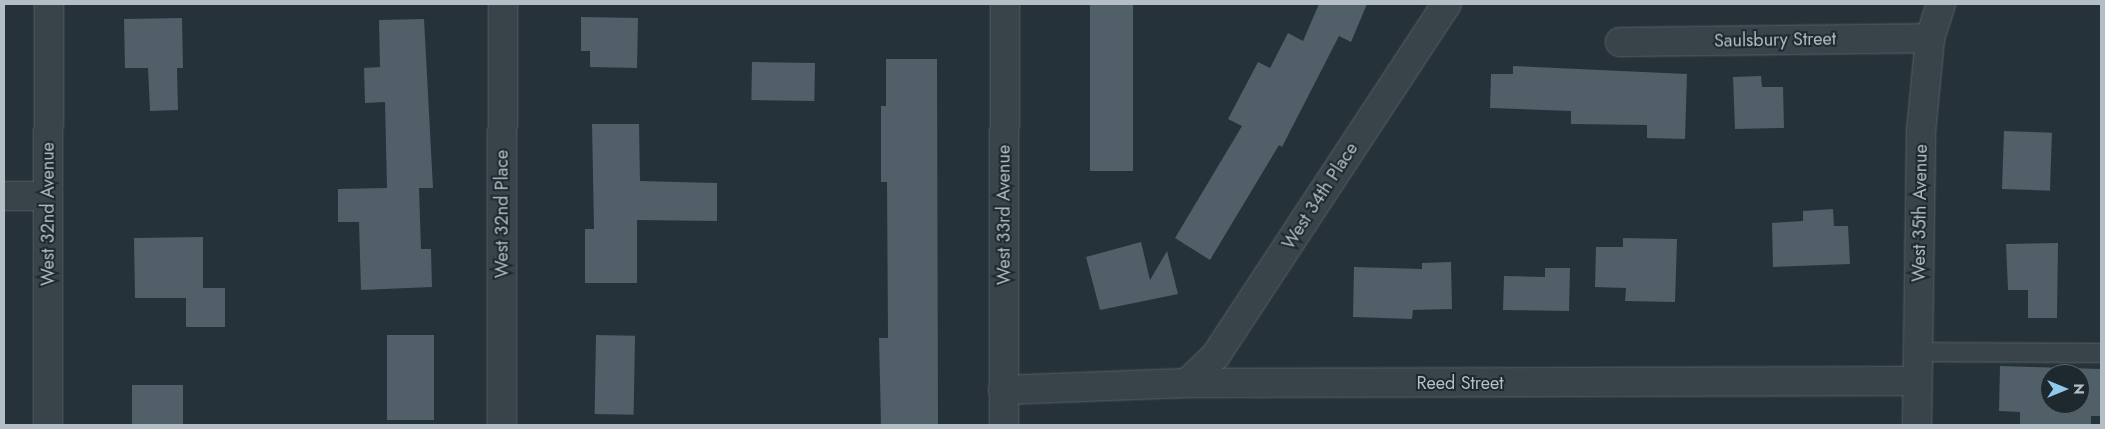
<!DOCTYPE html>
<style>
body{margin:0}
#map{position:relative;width:2105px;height:429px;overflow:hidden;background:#253239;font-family:Jost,sans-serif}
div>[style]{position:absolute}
.building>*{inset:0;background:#505f68;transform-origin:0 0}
.roads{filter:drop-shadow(0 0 1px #566168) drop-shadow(0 0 1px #566168)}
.service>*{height:18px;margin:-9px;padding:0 9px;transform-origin:9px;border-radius:9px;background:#38434a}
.minor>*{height:28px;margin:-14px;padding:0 14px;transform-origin:14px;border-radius:14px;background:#38434a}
.tertiary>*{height:28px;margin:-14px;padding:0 14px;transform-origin:14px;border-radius:14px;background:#38434a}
span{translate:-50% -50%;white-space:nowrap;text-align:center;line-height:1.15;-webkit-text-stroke:4px #1d282f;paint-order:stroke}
.street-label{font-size:18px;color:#b4bec6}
.frame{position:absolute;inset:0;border:5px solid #b4bec6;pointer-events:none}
.north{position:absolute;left:2040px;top:364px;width:50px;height:50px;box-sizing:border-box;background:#1d282f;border:1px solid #59646b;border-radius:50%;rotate:90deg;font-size:14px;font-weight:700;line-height:20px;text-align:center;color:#b4bec6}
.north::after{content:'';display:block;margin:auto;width:18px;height:22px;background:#90c8ee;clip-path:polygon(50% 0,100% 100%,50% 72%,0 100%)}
</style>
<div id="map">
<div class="building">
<i style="left:1090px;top:4px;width:43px;height:167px"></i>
<i style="clip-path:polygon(1319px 4px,1367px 4px,1351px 42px,1339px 36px,1282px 147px,1279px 145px,1210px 260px,1175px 238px,1242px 126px,1228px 119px,1258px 62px,1270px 68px,1288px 33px,1303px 41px)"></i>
<i style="clip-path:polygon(581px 17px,638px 18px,637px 68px,590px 67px,590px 51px,581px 51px)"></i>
<i style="clip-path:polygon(182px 18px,183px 68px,177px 68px,178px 110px,150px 111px,148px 68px,125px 68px,124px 19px)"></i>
<i style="clip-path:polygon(424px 19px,433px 188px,419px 188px,421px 249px,431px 249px,432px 287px,361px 290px,359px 222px,338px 222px,338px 189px,387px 188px,385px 102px,365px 103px,364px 68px,380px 67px,379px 20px)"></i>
<i style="clip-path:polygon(886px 59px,937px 59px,938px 425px,881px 425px,879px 338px,888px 338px,887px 182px,881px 182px,881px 106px,886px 106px)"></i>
<i style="left:752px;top:62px;width:63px;height:38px;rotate:1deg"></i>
<i style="clip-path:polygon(1513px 66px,1687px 74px,1685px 139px,1647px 138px,1647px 125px,1571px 124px,1571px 111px,1490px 108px,1491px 74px,1513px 74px)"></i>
<i style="clip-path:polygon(1761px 76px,1762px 87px,1783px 87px,1784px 128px,1735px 129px,1733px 77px)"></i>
<i style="clip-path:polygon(592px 124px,639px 124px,640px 181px,717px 183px,717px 221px,637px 220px,637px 283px,585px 283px,585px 229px,594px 229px)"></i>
<i style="left:2004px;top:131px;width:48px;height:58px;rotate:2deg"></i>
<i style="clip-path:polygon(1833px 209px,1834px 226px,1848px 226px,1850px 264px,1773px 267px,1772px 223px,1803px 221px,1803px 211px)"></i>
<i style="clip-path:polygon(203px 237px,203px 288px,225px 288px,225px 327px,186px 327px,186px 298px,135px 298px,134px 238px)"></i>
<i style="clip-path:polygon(1623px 238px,1677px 239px,1675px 302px,1625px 301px,1626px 288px,1595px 287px,1596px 247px,1623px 247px)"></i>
<i style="clip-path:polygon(1141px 242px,1150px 280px,1167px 251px,1178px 294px,1100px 310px,1086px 257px)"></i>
<i style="clip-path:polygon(2058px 243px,2057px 318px,2028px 318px,2028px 290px,2008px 290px,2006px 244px)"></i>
<i style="clip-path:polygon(1451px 262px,1452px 309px,1413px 310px,1412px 319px,1353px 317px,1354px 267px,1422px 269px,1422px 263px)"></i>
<i style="clip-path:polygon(1545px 268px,1570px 268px,1569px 311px,1503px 310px,1504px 276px,1545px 277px)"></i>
<i style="left:387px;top:335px;width:47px;height:85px"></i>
<i style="left:596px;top:335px;width:39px;height:79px;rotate:1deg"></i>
<i style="clip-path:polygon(evenodd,2000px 366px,2101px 369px,2101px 416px,2091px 416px,2091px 425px,2020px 425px,2020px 412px,1999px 411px,2000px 366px,2050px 374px,2080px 374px,2080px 404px,2050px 404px,2050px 374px)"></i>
<i style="left:132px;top:385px;width:51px;height:39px"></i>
</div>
<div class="roads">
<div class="service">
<i style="left:1917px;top:352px;width:184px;rotate:0.3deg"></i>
</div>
<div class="minor">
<i style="left:1620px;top:42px;width:310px;rotate:-0.7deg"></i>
<i style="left:4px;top:196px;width:44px"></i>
<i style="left:1187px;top:383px;width:40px;rotate:-44deg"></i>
<i style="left:1216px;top:355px;width:420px;rotate:-56.7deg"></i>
<i style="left:1003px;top:390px;width:184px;rotate:-2.2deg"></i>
<i style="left:1187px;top:383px;width:730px;rotate:-0.16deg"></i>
<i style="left:502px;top:425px;width:421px;rotate:-89.9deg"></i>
<i style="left:1004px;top:425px;width:421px;rotate:-89.9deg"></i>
</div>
<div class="tertiary">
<i style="left:48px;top:425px;width:421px;rotate:-89.9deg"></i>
<i style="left:1917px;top:425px;width:293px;rotate:-89.2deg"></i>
<i style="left:1921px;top:132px;width:94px;rotate:-84.5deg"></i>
<i style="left:1930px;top:38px;width:36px;rotate:-72deg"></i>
</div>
</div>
<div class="street-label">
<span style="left:1775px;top:40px;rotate:-1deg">Saulsbury Street</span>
<span style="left:1320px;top:196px;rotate:-57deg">West 34th Place</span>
<span style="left:1920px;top:213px;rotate:-89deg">West 35th Avenue</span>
<span style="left:48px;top:214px;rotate:-90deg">West 32nd Avenue</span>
<span style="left:502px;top:214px;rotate:-90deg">West 32nd Place</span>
<span style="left:1004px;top:215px;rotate:-90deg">West 33rd Avenue</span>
<span style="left:1460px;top:383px">Reed Street</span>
</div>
<div class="frame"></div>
<div class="north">N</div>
</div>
